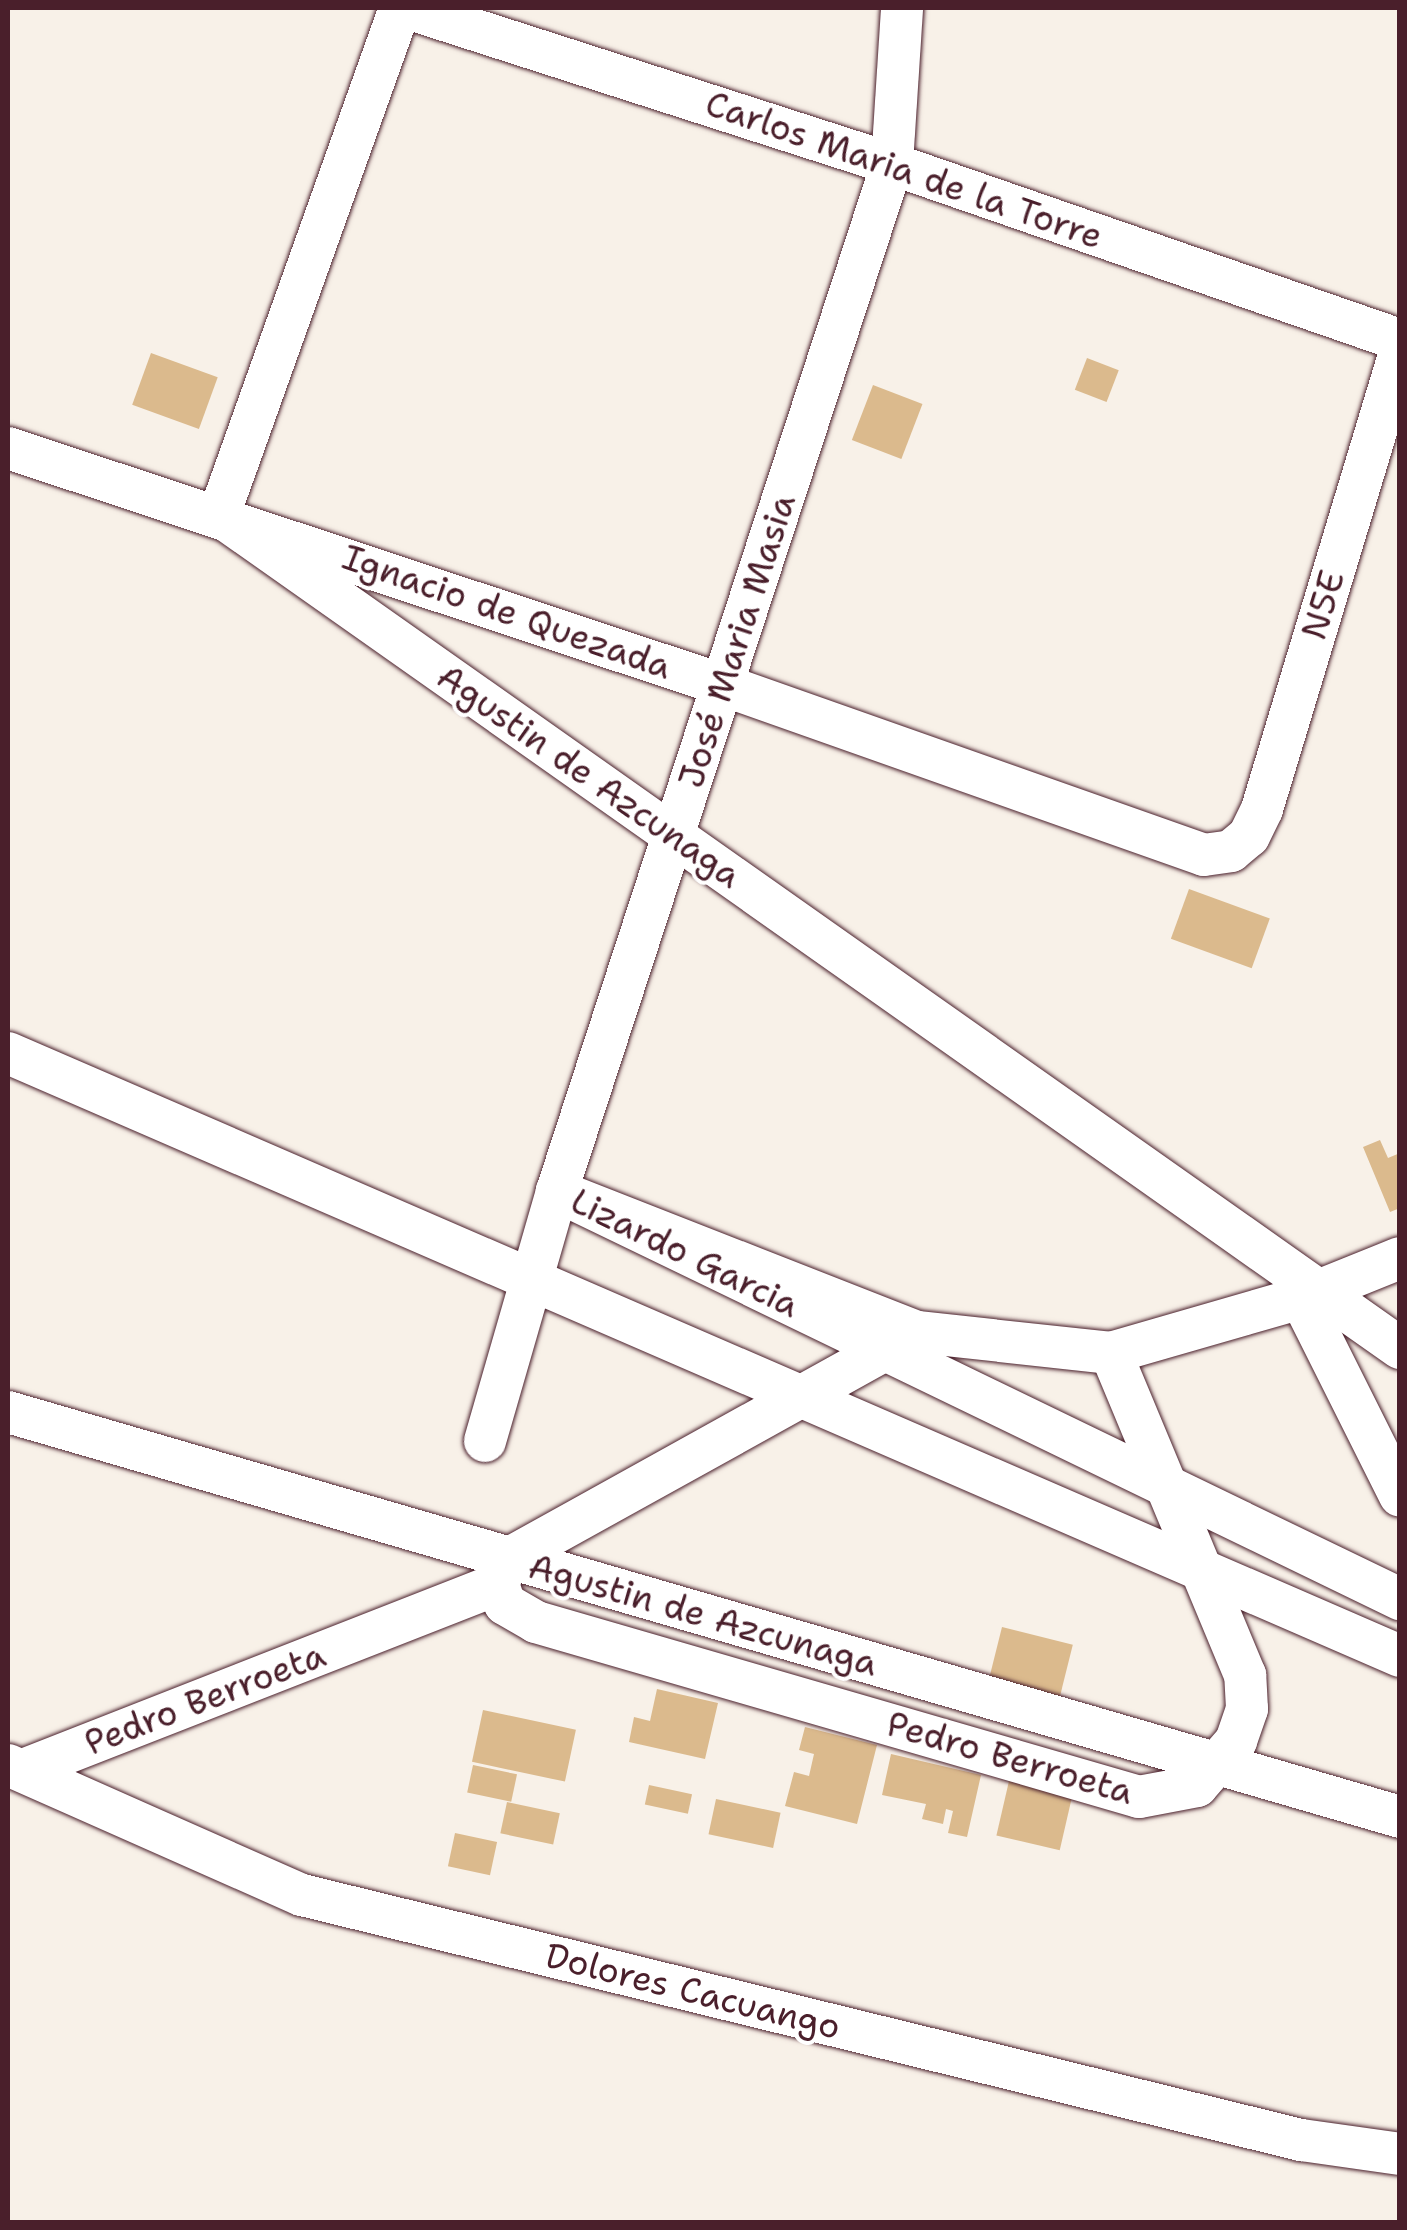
<!DOCTYPE html>
<meta charset="utf-8">
<style>
body{margin:0}
#map{position:relative;width:1407px;height:2230px;overflow:hidden;background:#f8f1e8;font-family:"Shantell Sans",sans-serif}
div>[style]{position:absolute}
.building>*{inset:0;background:#dbba8d;transform-origin:0 0}
.roads{filter:drop-shadow(0 0 2px #4a1f2b) drop-shadow(0 0 2px #4a1f2b)}
.minor>*{height:42px;margin:-21px;padding:0 21px;transform-origin:21px;border-radius:21px;background:#fff}
span{translate:-50% -50%;white-space:nowrap;text-align:center;line-height:1.15;-webkit-text-stroke:8px #fff;paint-order:stroke}
.street-label{font-size:35px;color:#4a1f2b}
.frame{position:absolute;inset:0;border:10px solid #4a1f2b;pointer-events:none}
</style>
<div id="map">
<div class="building">
<i style="left:151px;top:353px;width:71px;height:55px;rotate:20deg"></i>
<i style="left:1087px;top:358px;width:34px;height:34px;rotate:21deg"></i>
<i style="left:873px;top:385px;width:53px;height:59px;rotate:21deg"></i>
<i style="left:1189px;top:889px;width:86px;height:53px;rotate:20deg"></i>
<i style="clip-path:polygon(1380px 1140px,1388px 1158px,1400px 1153px,1400px 1208px,1390px 1212px,1363px 1147px)"></i>
<i style="left:1002px;top:1627px;width:73px;height:89px;rotate:14deg"></i>
<i style="clip-path:polygon(657px 1689px,718px 1703px,705px 1759px,629px 1742px,634px 1717px,650px 1721px)"></i>
<i style="left:483px;top:1710px;width:95px;height:53px;rotate:12deg"></i>
<i style="clip-path:polygon(805px 1727px,877px 1745px,857px 1824px,785px 1806px,794px 1772px,809px 1776px,814px 1754px,799px 1750px)"></i>
<i style="clip-path:polygon(891px 1754px,981px 1775px,967px 1837px,948px 1833px,953px 1811px,946px 1809px,943px 1824px,922px 1819px,926px 1804px,882px 1795px)"></i>
<i style="left:473px;top:1765px;width:45px;height:28px;rotate:12deg"></i>
<i style="left:1009px;top:1781px;width:65px;height:56px;rotate:13deg"></i>
<i style="left:649px;top:1785px;width:44px;height:20px;rotate:12deg"></i>
<i style="left:716px;top:1799px;width:66px;height:36px;rotate:12deg"></i>
<i style="left:507px;top:1802px;width:54px;height:32px;rotate:12deg"></i>
<i style="left:455px;top:1833px;width:43px;height:34px;rotate:12deg"></i>
</div>
<div class="roads">
<div class="minor">
<i style="left:400px;top:8px;width:538px;rotate:109.65deg"></i>
<i style="left:219px;top:515px;width:1445px;rotate:35.2deg"></i>
<i style="left:407px;top:8px;width:509px;rotate:17.83deg"></i>
<i style="left:892px;top:164px;width:538px;rotate:19.11deg"></i>
<i style="left:8px;top:448px;width:753px;rotate:18.34deg"></i>
<i style="left:723px;top:685px;width:510px;rotate:19.46deg"></i>
<i style="left:1204px;top:855px;width:27px;rotate:-8deg"></i>
<i style="left:1231px;top:851px;width:23px;rotate:-40deg"></i>
<i style="left:1249px;top:836px;width:30px;rotate:-64deg"></i>
<i style="left:1262px;top:809px;width:478px;rotate:-73.2deg"></i>
<i style="left:8px;top:1053px;width:1517px;rotate:23.42deg"></i>
<i style="left:1400px;top:1258px;width:107px;rotate:158deg"></i>
<i style="left:1301px;top:1298px;width:198px;rotate:163.9deg"></i>
<i style="left:1111px;top:1353px;width:195px;rotate:-173.8deg"></i>
<i style="left:917px;top:1332px;width:387px;rotate:-158.6deg"></i>
<i style="left:557px;top:1191px;width:937px;rotate:25.83deg"></i>
<i style="left:1301px;top:1298px;width:221px;rotate:63.4deg"></i>
<i style="left:903px;top:1340px;width:450px;rotate:151deg"></i>
<i style="left:509px;top:1558px;width:28px;rotate:113deg"></i>
<i style="left:498px;top:1584px;width:21px;rotate:71deg"></i>
<i style="left:505px;top:1604px;width:36px;rotate:30deg"></i>
<i style="left:536px;top:1622px;width:628px;rotate:16.18deg"></i>
<i style="left:1139px;top:1797px;width:59px;rotate:-10.7deg"></i>
<i style="left:1197px;top:1786px;width:60px;rotate:-49.1deg"></i>
<i style="left:1236px;top:1741px;width:34px;rotate:-71deg"></i>
<i style="left:1247px;top:1709px;width:34px;rotate:-93deg"></i>
<i style="left:1245px;top:1675px;width:349px;rotate:-112.6deg"></i>
<i style="left:8px;top:1412px;width:1450px;rotate:16.22deg"></i>
<i style="left:485px;top:1441px;width:260px;rotate:-73.9deg"></i>
<i style="left:557px;top:1191px;width:1080px;rotate:-71.93deg"></i>
<i style="left:892px;top:164px;width:156px;rotate:-86.3deg"></i>
<i style="left:8px;top:1765px;width:321px;rotate:23.9deg"></i>
<i style="left:302px;top:1895px;width:1029px;rotate:13.78deg"></i>
<i style="left:1301px;top:2140px;width:100px;rotate:8deg"></i>
<i style="left:23px;top:1770px;width:510px;rotate:-21.38deg"></i>
</div>
</div>
<div class="street-label">
<span style="left:904px;top:170px;rotate:19deg">Carlos Maria de la Torre</span>
<span style="left:1323px;top:605px;rotate:-73deg">N5E</span>
<span style="left:507px;top:612px;rotate:19deg">Ignacio de Quezada</span>
<span style="left:737px;top:641px;rotate:-72deg">José Maria Masia</span>
<span style="left:589px;top:776px;rotate:35deg">Agustin de Azcunaga</span>
<span style="left:685px;top:1253px;rotate:26deg">Lizardo Garcia</span>
<span style="left:703px;top:1615px;rotate:16deg">Agustin de Azcunaga</span>
<span style="left:205px;top:1699px;rotate:-21deg">Pedro Berroeta</span>
<span style="left:1010px;top:1758px;rotate:16deg">Pedro Berroeta</span>
<span style="left:693px;top:1991px;rotate:14deg">Dolores Cacuango</span>
</div>
<div class="frame"></div>
</div>
